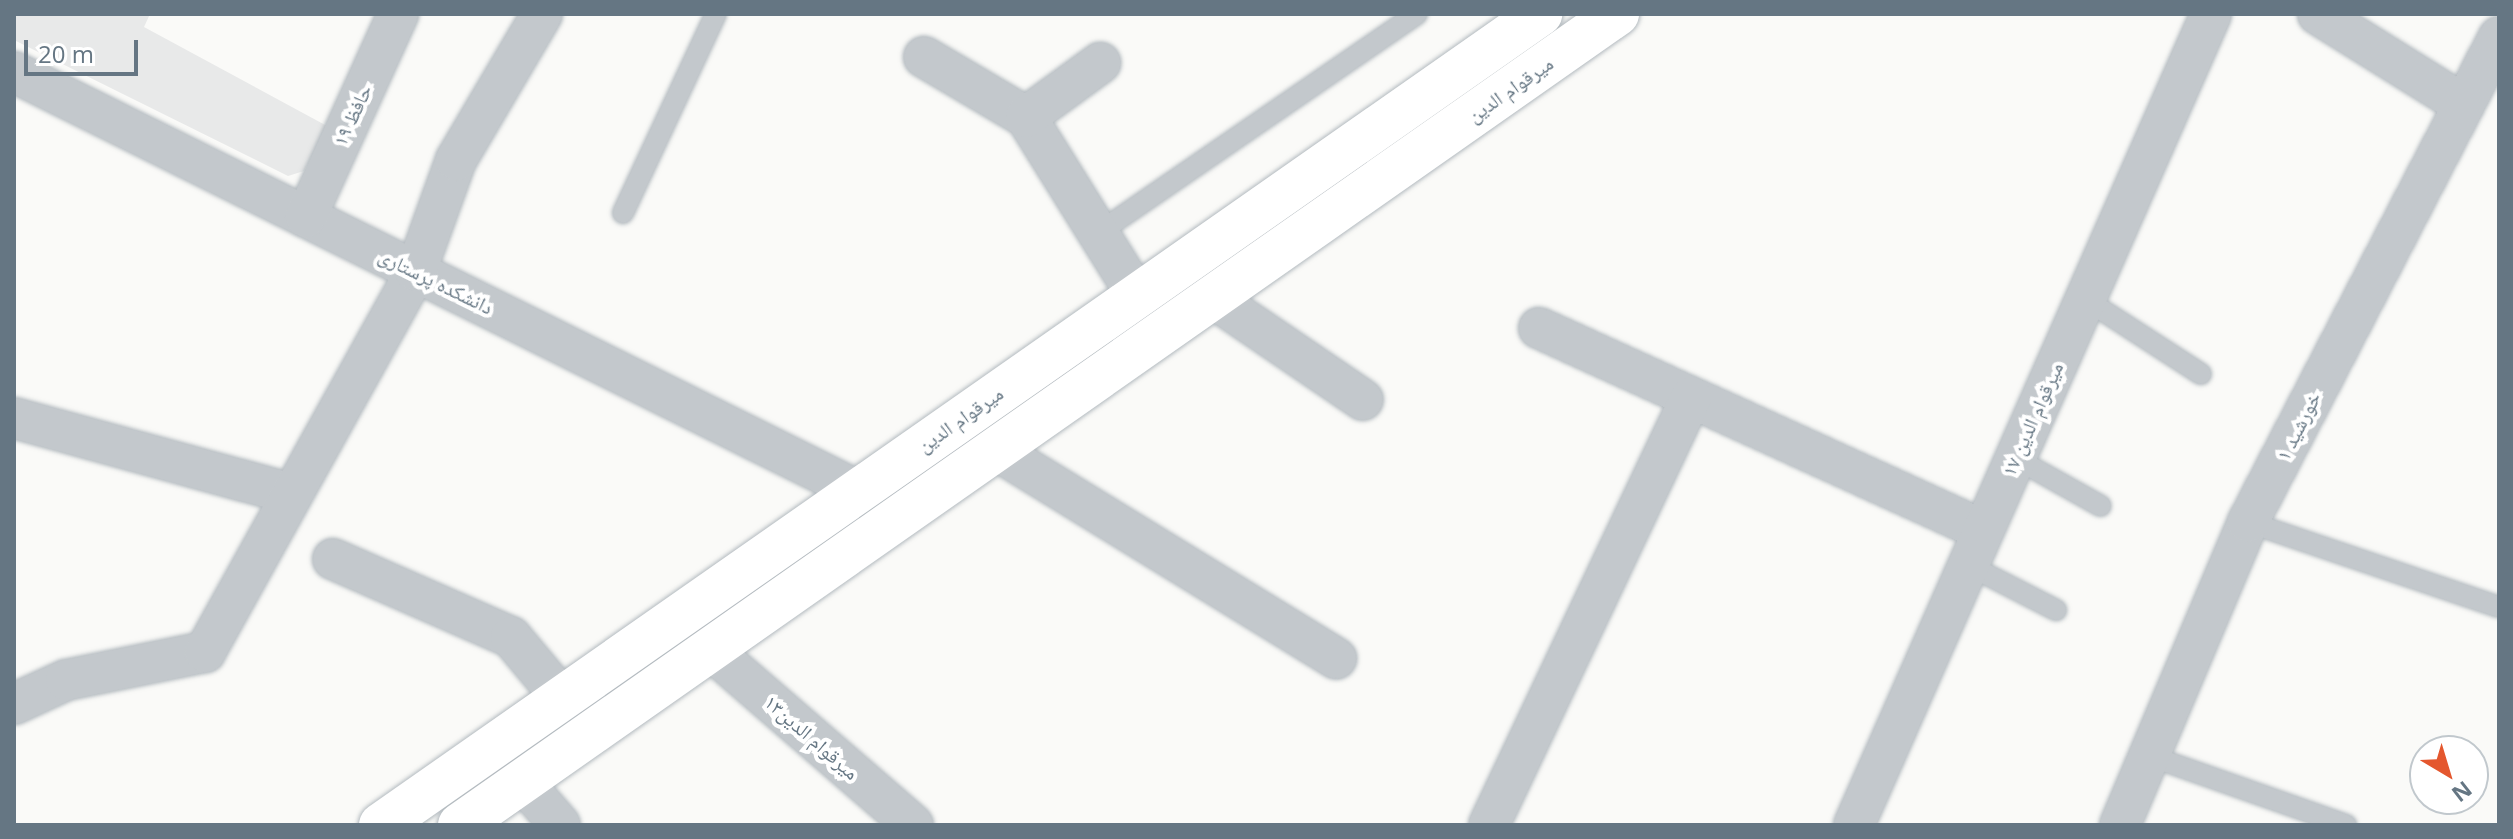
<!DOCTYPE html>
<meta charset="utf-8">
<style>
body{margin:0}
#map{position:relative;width:2513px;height:839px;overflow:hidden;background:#fafaf8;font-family:"Open Sans","Noto Naskh Arabic",sans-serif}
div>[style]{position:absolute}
.built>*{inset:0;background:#e8e9e9}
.roads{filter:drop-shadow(0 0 2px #b3babf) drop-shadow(0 0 2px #b3babf)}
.lane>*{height:20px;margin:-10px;padding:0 10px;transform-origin:10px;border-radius:10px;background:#c3c8cc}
.street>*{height:40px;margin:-20px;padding:0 20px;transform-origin:20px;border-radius:20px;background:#c3c8cc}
.secondary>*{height:44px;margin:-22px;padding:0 22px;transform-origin:22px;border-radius:22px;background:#fff}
span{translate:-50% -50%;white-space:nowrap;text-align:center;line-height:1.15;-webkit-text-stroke:8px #fff;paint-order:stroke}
.street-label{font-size:20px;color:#657683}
.frame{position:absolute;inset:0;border:16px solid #657683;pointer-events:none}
.north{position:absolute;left:2409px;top:735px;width:80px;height:80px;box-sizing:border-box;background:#fff;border:2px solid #c1c8cd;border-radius:50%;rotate:142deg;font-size:22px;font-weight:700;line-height:32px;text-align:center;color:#657683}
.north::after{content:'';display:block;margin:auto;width:28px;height:36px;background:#e4572e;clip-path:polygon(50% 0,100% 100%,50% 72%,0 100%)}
.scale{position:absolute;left:24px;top:40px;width:114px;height:36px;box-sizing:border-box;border:4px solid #657683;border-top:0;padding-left:10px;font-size:24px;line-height:28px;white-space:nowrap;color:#657683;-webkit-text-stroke:6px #fff;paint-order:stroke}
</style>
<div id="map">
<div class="built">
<i style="clip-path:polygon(14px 14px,150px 14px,144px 27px,327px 126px,304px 171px,288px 176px,14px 40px)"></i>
</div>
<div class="roads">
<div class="lane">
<i style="left:623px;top:213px;width:220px;rotate:-65deg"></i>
<i style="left:1098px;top:233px;width:387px;rotate:-34.5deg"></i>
<i style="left:2085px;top:299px;width:138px;rotate:32.9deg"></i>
<i style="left:2015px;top:458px;width:98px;rotate:29.2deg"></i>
<i style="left:2248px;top:522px;width:265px;rotate:18.7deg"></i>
<i style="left:1968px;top:565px;width:99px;rotate:27.1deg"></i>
<i style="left:2150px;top:756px;width:208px;rotate:19.4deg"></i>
</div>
<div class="street">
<i style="left:2318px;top:14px;width:172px;rotate:31.9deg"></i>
<i style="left:924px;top:57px;width:118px;rotate:30.5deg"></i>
<i style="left:1026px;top:117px;width:210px;rotate:58.1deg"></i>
<i style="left:14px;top:72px;width:942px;rotate:26.4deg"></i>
<i style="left:1026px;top:117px;width:92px;rotate:-36.1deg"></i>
<i style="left:306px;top:217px;width:223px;rotate:-65.6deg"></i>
<i style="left:1213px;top:298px;width:181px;rotate:34.2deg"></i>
<i style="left:1539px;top:328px;width:488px;rotate:24.5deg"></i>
<i style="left:14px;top:418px;width:288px;rotate:15.3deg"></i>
<i style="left:996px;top:450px;width:399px;rotate:31.5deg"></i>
<i style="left:333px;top:559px;width:194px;rotate:23.7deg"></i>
<i style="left:511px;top:637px;width:80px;rotate:50.1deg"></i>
<i style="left:711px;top:650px;width:267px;rotate:40.9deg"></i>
<i style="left:14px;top:704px;width:57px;rotate:-24.8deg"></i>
<i style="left:66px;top:680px;width:142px;rotate:-11.4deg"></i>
<i style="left:205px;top:652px;width:436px;rotate:-61deg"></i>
<i style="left:416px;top:271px;width:118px;rotate:-70.2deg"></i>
<i style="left:456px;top:160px;width:169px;rotate:-59.5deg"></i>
<i style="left:522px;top:781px;width:58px;rotate:49.2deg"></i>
<i style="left:1489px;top:825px;width:473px;rotate:-64.7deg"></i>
<i style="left:1854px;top:825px;width:886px;rotate:-66.24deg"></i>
<i style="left:2120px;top:825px;width:329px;rotate:-67.1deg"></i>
<i style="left:2248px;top:522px;width:546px;rotate:-62.64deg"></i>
</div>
<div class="secondary">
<i style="left:381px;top:825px;width:1415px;rotate:-34.98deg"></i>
<i style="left:460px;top:825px;width:1413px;rotate:-35.03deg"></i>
</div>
</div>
<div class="street-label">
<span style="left:1510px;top:89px;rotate:-35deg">میرقوام الدین</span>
<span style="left:352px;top:115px;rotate:-65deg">حافظ ۱۹</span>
<span style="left:436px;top:281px;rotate:26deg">دانشکده پرستاری</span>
<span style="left:960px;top:419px;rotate:-35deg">میرقوام الدین</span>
<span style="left:2032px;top:419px;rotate:-66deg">میرقوام الدین ۱۷</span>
<span style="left:2298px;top:426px;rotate:-63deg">خورشید ۱</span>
<span style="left:812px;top:737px;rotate:41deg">میرقوام الدین۱۳</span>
</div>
<div class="frame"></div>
<div class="north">N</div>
<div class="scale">20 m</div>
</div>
